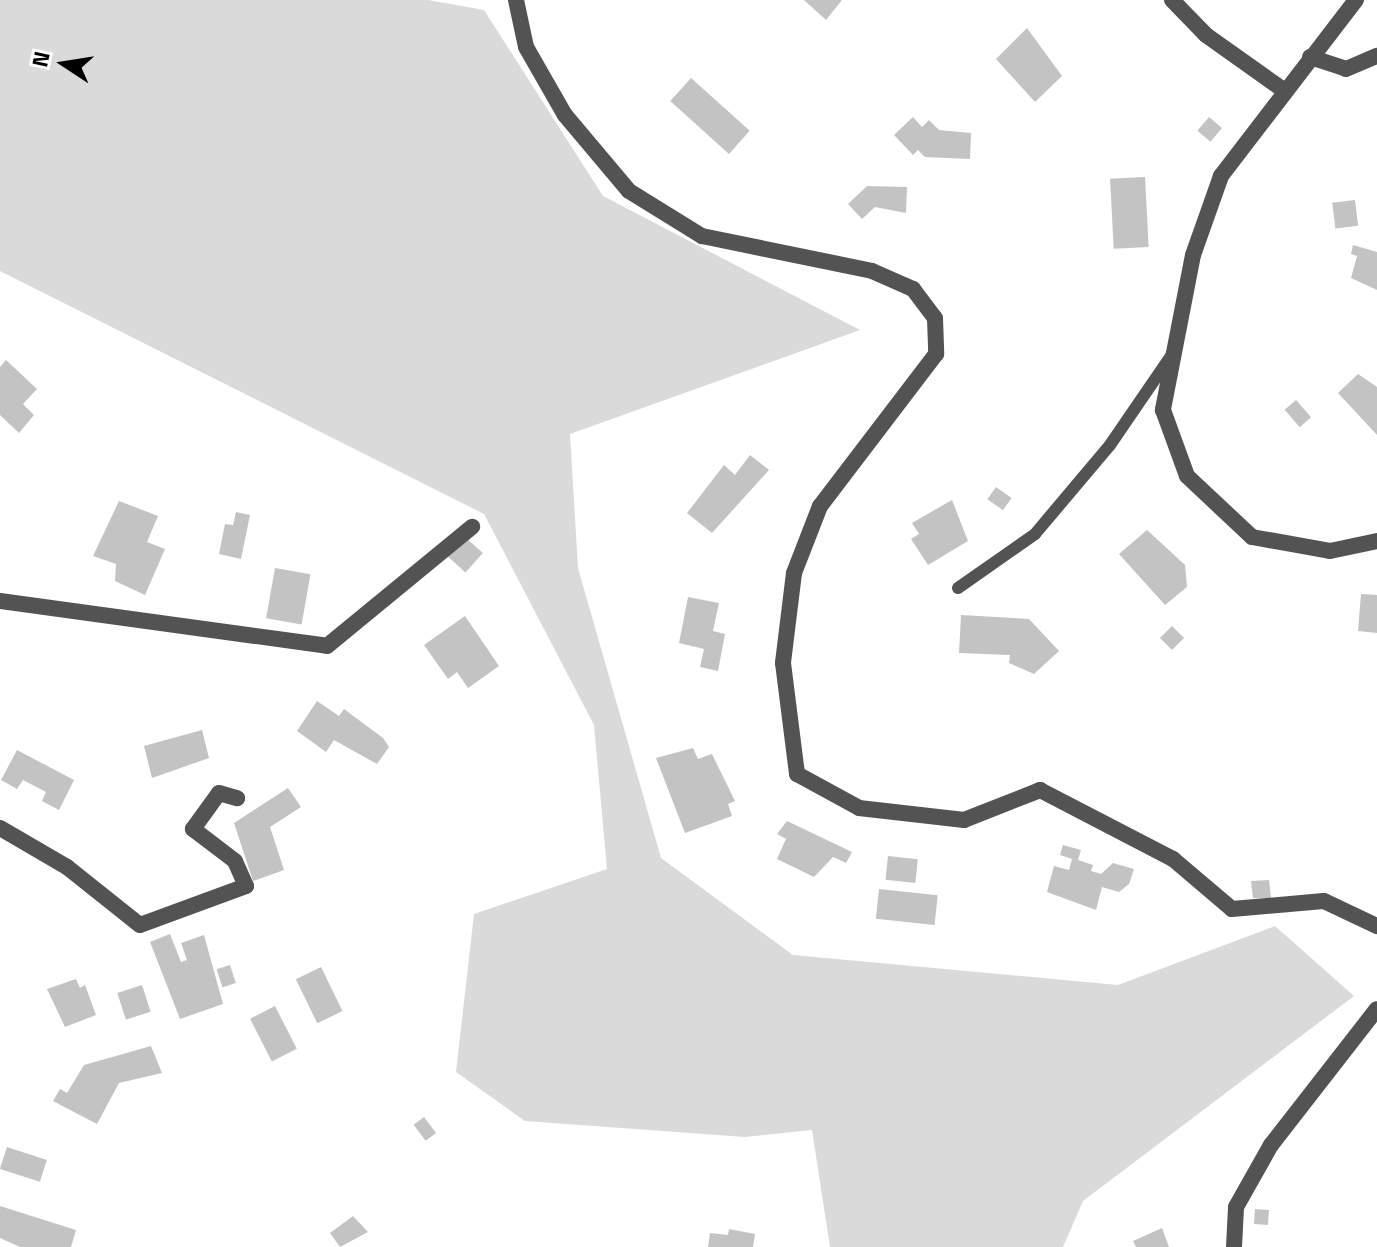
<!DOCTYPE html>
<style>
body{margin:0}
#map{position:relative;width:1377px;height:1247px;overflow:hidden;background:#fff;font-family:"Titillium Web",sans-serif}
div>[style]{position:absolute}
.green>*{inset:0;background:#dadada}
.building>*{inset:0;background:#c3c3c3;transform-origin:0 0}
.lane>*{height:12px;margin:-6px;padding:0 6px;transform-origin:6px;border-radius:6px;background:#535353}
.street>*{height:16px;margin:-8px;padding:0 8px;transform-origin:8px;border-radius:8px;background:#535353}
span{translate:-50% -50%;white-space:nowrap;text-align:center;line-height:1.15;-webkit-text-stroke:7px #fff;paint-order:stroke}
.north{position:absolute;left:24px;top:24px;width:80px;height:80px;-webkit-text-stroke:6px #fff;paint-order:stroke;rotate:282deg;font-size:22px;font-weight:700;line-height:32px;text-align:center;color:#000}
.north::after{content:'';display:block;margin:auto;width:28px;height:36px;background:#000;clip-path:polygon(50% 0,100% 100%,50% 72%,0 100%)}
</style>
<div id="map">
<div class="green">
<i style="clip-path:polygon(0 0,428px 0,484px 10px,603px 196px,860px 330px,570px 434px,578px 568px,661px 858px,793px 955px,1118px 985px,1275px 926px,1354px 996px,1083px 1201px,1063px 1247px,830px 1247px,812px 1130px,745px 1137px,525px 1121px,456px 1072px,474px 914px,607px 869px,594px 725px,484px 514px,0 271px)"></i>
</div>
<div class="building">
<i style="clip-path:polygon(804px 0,842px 0,826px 20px)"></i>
<i style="clip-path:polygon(1027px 28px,1062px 76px,1035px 102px,996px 59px)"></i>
<i style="left:691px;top:78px;width:79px;height:31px;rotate:42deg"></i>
<i style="clip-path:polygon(913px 117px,922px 127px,929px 120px,939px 130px,971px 133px,970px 159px,925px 157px,918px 150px,913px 155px,894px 135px)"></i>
<i style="left:1209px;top:117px;width:17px;height:18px;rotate:40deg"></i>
<i style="left:1145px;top:177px;width:70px;height:35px;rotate:87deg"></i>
<i style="clip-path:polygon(867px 186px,907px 187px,906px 213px,875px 207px,862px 219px,848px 204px)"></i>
<i style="left:1355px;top:200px;width:26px;height:23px;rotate:83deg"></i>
<i style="clip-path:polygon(1353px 245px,1377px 252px,1377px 290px,1351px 278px,1357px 256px,1351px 254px)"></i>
<i style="clip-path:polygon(6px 360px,37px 389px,23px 404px,34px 415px,19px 433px,0 415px,0 367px)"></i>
<i style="clip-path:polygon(1358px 374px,1377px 387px,1377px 435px,1338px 393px)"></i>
<i style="left:1296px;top:400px;width:23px;height:15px;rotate:49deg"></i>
<i style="clip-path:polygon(750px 455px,769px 470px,712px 533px,687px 513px,724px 465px,735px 475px)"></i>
<i style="left:996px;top:487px;width:19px;height:15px;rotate:35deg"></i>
<i style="clip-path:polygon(952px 500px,968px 541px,928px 565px,911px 539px,919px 534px,912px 523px)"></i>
<i style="clip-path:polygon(119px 501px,158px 516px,147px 542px,165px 549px,145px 595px,115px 581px,116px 564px,93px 556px)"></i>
<i style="clip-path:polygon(236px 512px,250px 515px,241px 559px,219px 554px,225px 524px,233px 525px)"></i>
<i style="clip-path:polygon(1147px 530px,1185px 565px,1187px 587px,1165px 605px,1119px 554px)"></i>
<i style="left:465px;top:537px;width:24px;height:26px;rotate:42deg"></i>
<i style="left:275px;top:568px;width:36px;height:51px;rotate:10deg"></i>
<i style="clip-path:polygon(1361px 594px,1377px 595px,1377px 633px,1358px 631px)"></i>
<i style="clip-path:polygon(688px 597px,719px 603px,713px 631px,725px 634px,718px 671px,700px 667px,704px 649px,679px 643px)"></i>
<i style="clip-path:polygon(961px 615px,1029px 619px,1059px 651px,1034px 674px,1009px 663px,1010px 655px,959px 653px)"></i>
<i style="clip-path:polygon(465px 616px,499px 666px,468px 688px,457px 672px,448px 679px,424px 645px)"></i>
<i style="left:1172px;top:626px;width:17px;height:17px;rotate:45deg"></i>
<i style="clip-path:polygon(317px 701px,339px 716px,344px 709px,383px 738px,389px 747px,377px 764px,334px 740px,326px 752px,297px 731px)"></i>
<i style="clip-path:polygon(202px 730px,209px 758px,152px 778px,144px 746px)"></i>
<i style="clip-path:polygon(693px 748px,698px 759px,712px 754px,735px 801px,728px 804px,732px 816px,685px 833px,656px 758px)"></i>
<i style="clip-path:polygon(17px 750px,74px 780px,59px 810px,42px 801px,46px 792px,23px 780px,17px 789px,1px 780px)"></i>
<i style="clip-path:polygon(288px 788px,301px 807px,270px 827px,284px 870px,253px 881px,234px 823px)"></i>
<i style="clip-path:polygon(787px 821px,852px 852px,846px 863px,833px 857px,814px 877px,777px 859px,786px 839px,777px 834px)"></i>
<i style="clip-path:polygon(1063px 845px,1081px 850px,1078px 860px,1093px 865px,1091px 871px,1101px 874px,1113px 863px,1134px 869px,1129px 884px,1119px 892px,1102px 887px,1096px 910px,1047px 892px,1054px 866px,1069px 870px,1072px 859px,1060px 855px)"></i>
<i style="left:888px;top:856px;width:30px;height:24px;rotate:6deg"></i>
<i style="clip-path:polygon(1269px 880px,1271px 898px,1253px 898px,1251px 881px)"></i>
<i style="left:879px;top:889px;width:59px;height:30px;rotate:6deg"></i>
<i style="clip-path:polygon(170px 934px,181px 962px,187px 960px,181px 943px,204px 935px,223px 1004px,180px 1019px,150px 942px)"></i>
<i style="left:230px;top:965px;width:19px;height:14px;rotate:72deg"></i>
<i style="left:321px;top:967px;width:49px;height:28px;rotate:64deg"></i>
<i style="clip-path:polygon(76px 979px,80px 988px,85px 985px,96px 1015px,65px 1027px,47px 989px)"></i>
<i style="left:142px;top:985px;width:28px;height:26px;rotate:72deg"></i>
<i style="left:275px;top:1006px;width:48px;height:28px;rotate:63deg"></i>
<i style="clip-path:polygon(151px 1046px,162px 1073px,119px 1083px,97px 1124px,53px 1101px,60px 1089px,67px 1093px,84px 1065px)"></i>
<i style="left:424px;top:1117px;width:20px;height:13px;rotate:53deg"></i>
<i style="left:7px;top:1147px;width:42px;height:23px;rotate:18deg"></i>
<i style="clip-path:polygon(0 1206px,76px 1230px,71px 1247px,20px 1247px,0 1238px)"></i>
<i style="left:1255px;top:1209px;width:14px;height:15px;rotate:4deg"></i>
<i style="clip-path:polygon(353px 1216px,368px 1232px,340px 1247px,330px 1233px)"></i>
<i style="clip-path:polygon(1162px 1228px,1169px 1247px,1136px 1247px,1133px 1241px)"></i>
<i style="clip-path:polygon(729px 1229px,755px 1234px,753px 1247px,708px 1247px,710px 1233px,728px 1235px)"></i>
</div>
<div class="lane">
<i style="left:958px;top:588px;width:94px;rotate:-35deg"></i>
<i style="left:1035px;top:534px;width:116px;rotate:-49.9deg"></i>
<i style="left:1110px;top:445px;width:108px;rotate:-55.6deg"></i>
</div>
<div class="street">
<i style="left:516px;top:0;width:48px;rotate:78deg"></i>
<i style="left:526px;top:47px;width:78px;rotate:60.2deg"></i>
<i style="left:565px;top:115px;width:99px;rotate:49.9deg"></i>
<i style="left:629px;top:191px;width:86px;rotate:31.7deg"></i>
<i style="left:702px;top:236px;width:174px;rotate:11.6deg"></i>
<i style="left:872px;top:271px;width:45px;rotate:23.7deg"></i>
<i style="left:913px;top:289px;width:36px;rotate:53deg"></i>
<i style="left:935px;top:318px;width:36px;rotate:88deg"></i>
<i style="left:936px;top:354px;width:191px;rotate:127.3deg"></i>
<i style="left:820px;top:506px;width:72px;rotate:111.2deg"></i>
<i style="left:794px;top:573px;width:91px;rotate:97deg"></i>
<i style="left:783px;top:663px;width:112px;rotate:82.8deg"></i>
<i style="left:797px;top:774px;width:71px;rotate:28.7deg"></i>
<i style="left:859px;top:808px;width:106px;rotate:6.5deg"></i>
<i style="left:964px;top:820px;width:82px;rotate:-21.5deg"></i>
<i style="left:1040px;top:790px;width:150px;rotate:27.4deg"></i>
<i style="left:1173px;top:859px;width:77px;rotate:40.3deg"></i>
<i style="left:1232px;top:909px;width:92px;rotate:-5deg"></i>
<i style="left:1324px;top:901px;width:59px;rotate:25.3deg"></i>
<i style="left:1172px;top:0;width:49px;rotate:45.8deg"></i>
<i style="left:1206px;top:35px;width:93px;rotate:35.4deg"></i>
<i style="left:1356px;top:0;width:222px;rotate:127.5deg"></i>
<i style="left:1221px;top:176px;width:84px;rotate:109.5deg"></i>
<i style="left:1193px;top:255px;width:158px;rotate:101deg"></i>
<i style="left:1163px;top:410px;width:70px;rotate:70deg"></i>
<i style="left:1187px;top:476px;width:89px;rotate:43.2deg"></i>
<i style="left:1252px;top:537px;width:79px;rotate:10.2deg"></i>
<i style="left:1330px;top:551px;width:48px;rotate:-12deg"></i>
<i style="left:1310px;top:57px;width:38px;rotate:18deg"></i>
<i style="left:1346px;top:69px;width:34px;rotate:-23deg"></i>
<i style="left:0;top:601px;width:330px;rotate:7.8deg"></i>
<i style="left:327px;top:646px;width:188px;rotate:-39.4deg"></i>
<i style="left:0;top:828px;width:78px;rotate:30.2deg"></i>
<i style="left:67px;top:867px;width:93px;rotate:38.5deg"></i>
<i style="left:140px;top:925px;width:113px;rotate:-20.2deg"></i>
<i style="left:246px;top:886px;width:27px;rotate:-114deg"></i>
<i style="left:235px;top:861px;width:53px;rotate:-142.7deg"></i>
<i style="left:193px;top:829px;width:44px;rotate:-54.2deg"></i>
<i style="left:219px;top:793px;width:19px;rotate:16deg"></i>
<i style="left:1234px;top:1247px;width:40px;rotate:-87.1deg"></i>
<i style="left:1236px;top:1207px;width:71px;rotate:-60.6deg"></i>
<i style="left:1271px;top:1145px;width:172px;rotate:-52.1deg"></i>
</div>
<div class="north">N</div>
</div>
